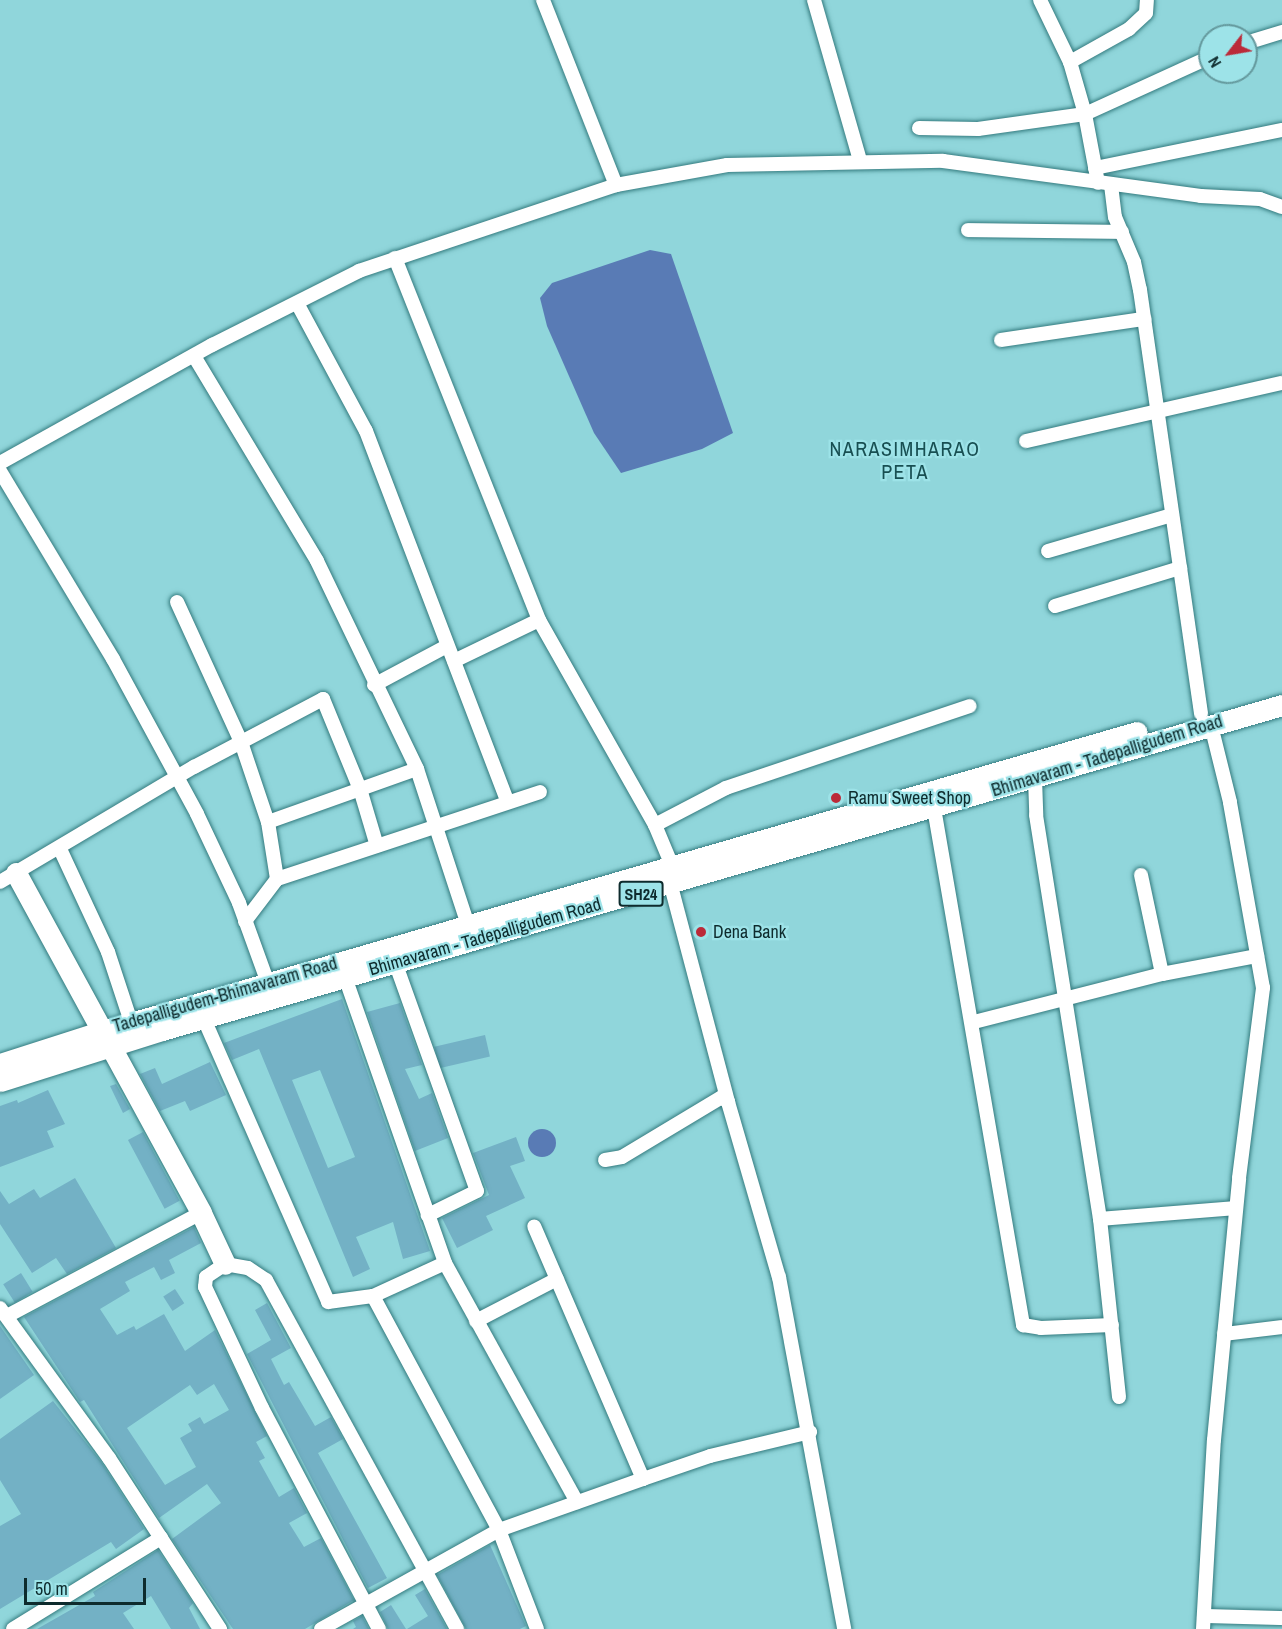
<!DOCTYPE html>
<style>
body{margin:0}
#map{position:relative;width:1282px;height:1629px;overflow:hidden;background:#90d6db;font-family:"Archivo Narrow",sans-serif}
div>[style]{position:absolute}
.water>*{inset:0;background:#597bb5}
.round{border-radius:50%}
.building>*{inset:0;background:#73b1c5;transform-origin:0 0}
.roads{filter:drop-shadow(0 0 2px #347b7f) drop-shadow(0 0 2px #347b7f)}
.street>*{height:14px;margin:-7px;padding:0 7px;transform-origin:7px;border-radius:7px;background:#fff}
.primary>*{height:21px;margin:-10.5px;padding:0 10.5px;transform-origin:10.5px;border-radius:10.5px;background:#fff}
.dots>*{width:16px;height:16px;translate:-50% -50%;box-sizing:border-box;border:3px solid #9de3e8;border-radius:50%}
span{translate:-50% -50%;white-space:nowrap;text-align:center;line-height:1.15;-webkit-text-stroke:4.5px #9de3e8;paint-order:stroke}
.shield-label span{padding:2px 4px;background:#9de3e8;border:2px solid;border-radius:4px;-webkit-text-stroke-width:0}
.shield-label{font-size:16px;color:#0e2b2d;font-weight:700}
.street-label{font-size:18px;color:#0e2b2d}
.poi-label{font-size:18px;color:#0e2b2d}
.left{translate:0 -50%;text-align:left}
.neighbourhood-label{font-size:20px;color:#184f52;letter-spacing:1.5px}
.north{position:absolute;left:1198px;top:24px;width:60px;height:60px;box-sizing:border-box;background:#9de3e8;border:2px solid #64999d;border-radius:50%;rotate:239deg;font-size:16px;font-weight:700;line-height:24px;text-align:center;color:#0e2b2d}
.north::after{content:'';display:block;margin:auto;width:21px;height:27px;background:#bb2a39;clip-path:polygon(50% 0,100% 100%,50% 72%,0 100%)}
.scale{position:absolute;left:24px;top:1578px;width:122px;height:27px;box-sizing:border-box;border:3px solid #0e2b2d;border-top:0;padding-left:8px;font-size:18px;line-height:21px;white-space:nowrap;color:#0e2b2d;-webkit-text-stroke:4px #9de3e8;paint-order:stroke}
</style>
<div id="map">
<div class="water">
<i style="clip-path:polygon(650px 250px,671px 254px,733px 433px,702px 449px,621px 473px,594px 433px,547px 326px,540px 298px,552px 283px)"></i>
<i class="round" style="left:528px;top:1129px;width:28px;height:28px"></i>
</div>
<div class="building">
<i style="clip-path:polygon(evenodd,342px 999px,430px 1251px,403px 1259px,393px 1222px,356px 1237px,370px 1269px,353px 1277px,259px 1049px,232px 1060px,224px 1043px,342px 999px,320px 1070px,355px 1157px,328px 1168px,292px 1080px,320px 1070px)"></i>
<i style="clip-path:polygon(400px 1003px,422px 1065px,405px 1069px,419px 1099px,432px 1093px,448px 1138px,415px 1151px,367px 1012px)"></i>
<i style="left:485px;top:1035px;width:22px;height:52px;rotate:77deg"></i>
<i style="clip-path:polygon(210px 1062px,226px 1095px,190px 1111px,185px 1101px,160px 1111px,140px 1074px,155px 1068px,162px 1084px)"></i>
<i style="clip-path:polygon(116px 1084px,130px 1109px,123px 1113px,110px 1086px)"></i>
<i style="clip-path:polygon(48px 1090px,65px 1124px,47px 1131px,54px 1147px,0 1167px,0 1106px,17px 1100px,18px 1103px)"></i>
<i style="left:143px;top:1132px;width:78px;height:17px;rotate:62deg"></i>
<i style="clip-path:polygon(516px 1137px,525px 1161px,510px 1166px,525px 1198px,486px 1216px,493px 1230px,457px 1248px,442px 1218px,489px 1195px,473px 1153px)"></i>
<i style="clip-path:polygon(75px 1178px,116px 1248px,67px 1274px,56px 1258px,32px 1273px,0 1224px,0 1191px,9px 1204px,34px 1189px,40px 1198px)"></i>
<i style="clip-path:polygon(evenodd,194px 1227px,201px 1243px,169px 1260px,175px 1273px,161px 1280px,154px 1267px,125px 1282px,130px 1291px,100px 1309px,117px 1335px,134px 1326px,136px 1330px,164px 1314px,185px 1351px,215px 1330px,267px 1436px,256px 1442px,265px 1458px,259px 1461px,279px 1497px,294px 1488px,307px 1513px,289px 1523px,304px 1547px,321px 1538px,354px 1600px,305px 1629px,233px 1629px,172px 1539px,221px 1503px,207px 1484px,159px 1518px,84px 1400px,80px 1402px,24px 1317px,194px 1227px,214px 1384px,229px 1410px,204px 1424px,200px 1417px,188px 1424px,192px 1431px,180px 1438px,196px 1467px,165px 1485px,127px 1428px,190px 1385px,197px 1395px,214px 1384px)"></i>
<i style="left:21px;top:1273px;width:22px;height:21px;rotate:58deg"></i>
<i style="left:175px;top:1289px;width:17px;height:14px;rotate:57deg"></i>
<i style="clip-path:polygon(267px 1303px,291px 1348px,271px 1359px,284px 1385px,289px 1382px,315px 1426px,331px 1417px,343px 1439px,318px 1453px,387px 1578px,368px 1588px,247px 1354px,271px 1340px,255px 1310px)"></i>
<i style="clip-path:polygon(0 1326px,34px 1375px,0 1399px)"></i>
<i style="clip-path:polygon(53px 1401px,102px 1463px,144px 1529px,116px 1549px,111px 1542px,0 1609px,0 1526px,21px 1514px,0 1480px,0 1439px)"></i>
<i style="clip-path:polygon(490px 1545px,526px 1626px,520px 1629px,466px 1629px,437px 1575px)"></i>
<i style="clip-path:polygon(158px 1550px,193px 1603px,189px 1608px,200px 1629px,171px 1629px,151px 1596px,123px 1613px,134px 1629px,37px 1629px,95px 1596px,93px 1592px)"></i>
<i style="clip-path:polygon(425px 1589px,447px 1629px,407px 1629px,428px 1616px,415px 1595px)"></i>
<i style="clip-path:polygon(391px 1605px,406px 1629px,388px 1629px,380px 1612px)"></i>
<i style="clip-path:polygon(362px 1616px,369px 1629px,353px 1629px,356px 1627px,353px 1621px)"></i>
</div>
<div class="roads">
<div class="street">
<i style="left:543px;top:0;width:199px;rotate:68.5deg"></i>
<i style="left:814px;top:0;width:166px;rotate:74deg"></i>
<i style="left:1040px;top:0;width:69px;rotate:64.2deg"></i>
<i style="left:1070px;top:62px;width:54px;rotate:73.9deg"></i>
<i style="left:1085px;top:114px;width:70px;rotate:79.3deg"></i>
<i style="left:1246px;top:43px;width:38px;rotate:-17deg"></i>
<i style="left:1070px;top:62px;width:68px;rotate:-29.2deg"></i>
<i style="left:1129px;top:29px;width:23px;rotate:-43deg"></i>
<i style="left:1146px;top:13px;width:13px;rotate:-86deg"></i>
<i style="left:919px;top:128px;width:59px;rotate:1deg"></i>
<i style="left:978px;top:129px;width:108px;rotate:-8deg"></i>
<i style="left:1085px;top:114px;width:137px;rotate:-24.5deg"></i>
<i style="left:1095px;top:168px;width:191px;rotate:-11.5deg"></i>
<i style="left:1111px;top:185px;width:32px;rotate:83deg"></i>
<i style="left:1115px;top:217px;width:49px;rotate:67.1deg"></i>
<i style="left:1134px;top:262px;width:29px;rotate:78deg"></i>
<i style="left:1140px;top:290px;width:428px;rotate:81.8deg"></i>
<i style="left:968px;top:230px;width:154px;rotate:0.7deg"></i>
<i style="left:395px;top:258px;width:390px;rotate:68.3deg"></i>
<i style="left:539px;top:620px;width:236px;rotate:60.5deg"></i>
<i style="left:655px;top:825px;width:47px;rotate:67.3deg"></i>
<i style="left:297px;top:303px;width:145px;rotate:61.7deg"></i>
<i style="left:366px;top:431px;width:397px;rotate:69.1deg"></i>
<i style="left:1001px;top:340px;width:145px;rotate:-8.4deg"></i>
<i style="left:194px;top:356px;width:239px;rotate:59deg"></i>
<i style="left:317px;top:561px;width:231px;rotate:64.3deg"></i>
<i style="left:417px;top:769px;width:164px;rotate:71.9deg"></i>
<i style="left:1026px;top:441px;width:262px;rotate:-12.8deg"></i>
<i style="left:0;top:463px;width:243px;rotate:-29.1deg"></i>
<i style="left:212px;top:345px;width:165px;rotate:-26.7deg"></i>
<i style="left:359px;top:271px;width:271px;rotate:-18.5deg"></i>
<i style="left:616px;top:185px;width:113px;rotate:-10.2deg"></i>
<i style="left:727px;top:165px;width:216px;rotate:-1.1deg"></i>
<i style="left:943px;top:161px;width:260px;rotate:7.7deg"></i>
<i style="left:1201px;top:196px;width:59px;rotate:2.9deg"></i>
<i style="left:1260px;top:199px;width:23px;rotate:20deg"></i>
<i style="left:0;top:471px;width:219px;rotate:59deg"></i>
<i style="left:113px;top:659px;width:176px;rotate:61.5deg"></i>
<i style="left:197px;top:814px;width:98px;rotate:64.7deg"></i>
<i style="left:239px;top:903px;width:85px;rotate:70.1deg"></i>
<i style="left:1048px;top:551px;width:129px;rotate:-16.2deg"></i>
<i style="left:177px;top:602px;width:154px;rotate:65.4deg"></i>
<i style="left:241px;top:742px;width:84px;rotate:71.4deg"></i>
<i style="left:268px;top:822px;width:58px;rotate:81deg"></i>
<i style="left:277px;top:879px;width:53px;rotate:127.3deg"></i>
<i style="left:1055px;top:606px;width:131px;rotate:-16.9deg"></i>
<i style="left:454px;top:661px;width:94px;rotate:-25.8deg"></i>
<i style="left:374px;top:685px;width:83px;rotate:-28.1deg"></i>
<i style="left:1035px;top:778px;width:37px;rotate:88deg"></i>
<i style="left:1036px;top:815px;width:409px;rotate:81deg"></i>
<i style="left:1100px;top:1219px;width:179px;rotate:83.9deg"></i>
<i style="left:934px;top:808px;width:525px;rotate:80.23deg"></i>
<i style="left:1023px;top:1325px;width:18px;rotate:9deg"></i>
<i style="left:1041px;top:1328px;width:71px;rotate:-2.4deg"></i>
<i style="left:268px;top:822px;width:158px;rotate:-19.6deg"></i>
<i style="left:655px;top:825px;width:80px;rotate:-27.5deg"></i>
<i style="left:726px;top:788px;width:257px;rotate:-18.6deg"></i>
<i style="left:60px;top:849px;width:114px;rotate:65deg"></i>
<i style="left:108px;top:952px;width:74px;rotate:71.8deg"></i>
<i style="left:1141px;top:875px;width:101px;rotate:78deg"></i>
<i style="left:277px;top:879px;width:277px;rotate:-18.3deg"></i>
<i style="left:0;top:882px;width:226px;rotate:-30.7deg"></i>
<i style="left:194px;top:767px;width:146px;rotate:-27.8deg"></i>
<i style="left:323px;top:699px;width:97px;rotate:67.7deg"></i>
<i style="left:360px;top:789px;width:59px;rotate:73.4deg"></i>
<i style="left:671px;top:886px;width:223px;rotate:75.2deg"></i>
<i style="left:395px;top:962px;width:243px;rotate:70.3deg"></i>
<i style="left:477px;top:1191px;width:55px;rotate:153.9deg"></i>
<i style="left:345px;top:977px;width:303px;rotate:70.7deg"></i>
<i style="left:445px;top:1263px;width:273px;rotate:61.1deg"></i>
<i style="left:204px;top:1019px;width:309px;rotate:66.3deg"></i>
<i style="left:328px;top:1302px;width:45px;rotate:-7.6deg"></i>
<i style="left:373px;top:1296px;width:79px;rotate:-24.6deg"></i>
<i style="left:974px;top:1022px;width:194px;rotate:-14.3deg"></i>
<i style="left:1162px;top:974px;width:97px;rotate:-10.7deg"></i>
<i style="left:605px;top:1160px;width:17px;rotate:-10deg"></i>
<i style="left:622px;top:1157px;width:117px;rotate:-31deg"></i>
<i style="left:722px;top:1097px;width:8px;rotate:40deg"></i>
<i style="left:728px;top:1102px;width:182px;rotate:73.8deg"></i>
<i style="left:779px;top:1277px;width:358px;rotate:79.5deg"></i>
<i style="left:1100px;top:1219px;width:136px;rotate:-4.6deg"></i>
<i style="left:373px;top:1296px;width:266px;rotate:61.7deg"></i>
<i style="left:499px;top:1530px;width:106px;rotate:69deg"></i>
<i style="left:0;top:1308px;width:185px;rotate:54deg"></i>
<i style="left:109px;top:1458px;width:204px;rotate:57deg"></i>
<i style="left:7px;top:1316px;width:220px;rotate:-28deg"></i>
<i style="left:476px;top:1321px;width:91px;rotate:-27.4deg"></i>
<i style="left:1224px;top:1334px;width:58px;rotate:-6.9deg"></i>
<i style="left:643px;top:1479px;width:71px;rotate:-18.9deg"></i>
<i style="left:710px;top:1456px;width:103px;rotate:-13.5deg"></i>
<i style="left:1204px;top:1616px;width:78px;rotate:1.5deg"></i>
<i style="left:13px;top:1629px;width:174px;rotate:-31.6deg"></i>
<i style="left:321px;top:1629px;width:204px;rotate:-29.1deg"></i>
<i style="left:499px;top:1530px;width:153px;rotate:-19.5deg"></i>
<i style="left:643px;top:1479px;width:275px;rotate:-113.3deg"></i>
<i style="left:379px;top:1629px;width:250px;rotate:-117.9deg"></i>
<i style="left:262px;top:1408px;width:134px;rotate:-115.2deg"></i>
<i style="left:205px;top:1287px;width:10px;rotate:-84deg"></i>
<i style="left:206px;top:1277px;width:23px;rotate:-34deg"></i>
<i style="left:225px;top:1264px;width:23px;rotate:10deg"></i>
<i style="left:248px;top:1268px;width:22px;rotate:34deg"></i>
<i style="left:266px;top:1280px;width:398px;rotate:61.3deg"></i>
<i style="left:1203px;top:1629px;width:189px;rotate:-86.7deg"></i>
<i style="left:1214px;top:1440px;width:263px;rotate:-84.5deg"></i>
<i style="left:1239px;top:1178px;width:192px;rotate:-82.8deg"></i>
<i style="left:1263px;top:988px;width:189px;rotate:-100.1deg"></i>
<i style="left:1230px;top:802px;width:79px;rotate:-103.9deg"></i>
</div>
<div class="primary">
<i style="left:16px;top:873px;width:387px;rotate:61.4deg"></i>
<i style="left:201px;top:1213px;width:56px;rotate:64.8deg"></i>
<i style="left:0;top:1064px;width:108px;rotate:-17.8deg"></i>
<i style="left:103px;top:1031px;width:1076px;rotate:-16.13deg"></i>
<i style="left:0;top:1081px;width:170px;rotate:-17.5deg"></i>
<i style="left:162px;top:1030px;width:1166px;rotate:-16.18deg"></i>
</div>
</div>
<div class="dots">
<i style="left:836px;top:798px;background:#bb2a39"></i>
<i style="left:701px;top:932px;background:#bb2a39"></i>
</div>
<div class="shield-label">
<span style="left:641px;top:894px">SH24</span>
</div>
<div class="street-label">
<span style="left:1107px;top:756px;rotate:-17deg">Bhimavaram - Tadepalligudem Road</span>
<span style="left:485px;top:937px;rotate:-16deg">Bhimavaram - Tadepalligudem Road</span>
<span style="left:225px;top:995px;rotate:-16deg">Tadepalligudem-Bhimavaram Road</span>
</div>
<div class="poi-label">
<span class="left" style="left:848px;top:798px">Ramu Sweet Shop</span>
<span class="left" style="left:713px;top:932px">Dena Bank</span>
</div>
<div class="neighbourhood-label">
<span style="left:905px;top:460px">NARASIMHARAO<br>PETA</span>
</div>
<div class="north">N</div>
<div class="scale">50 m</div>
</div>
